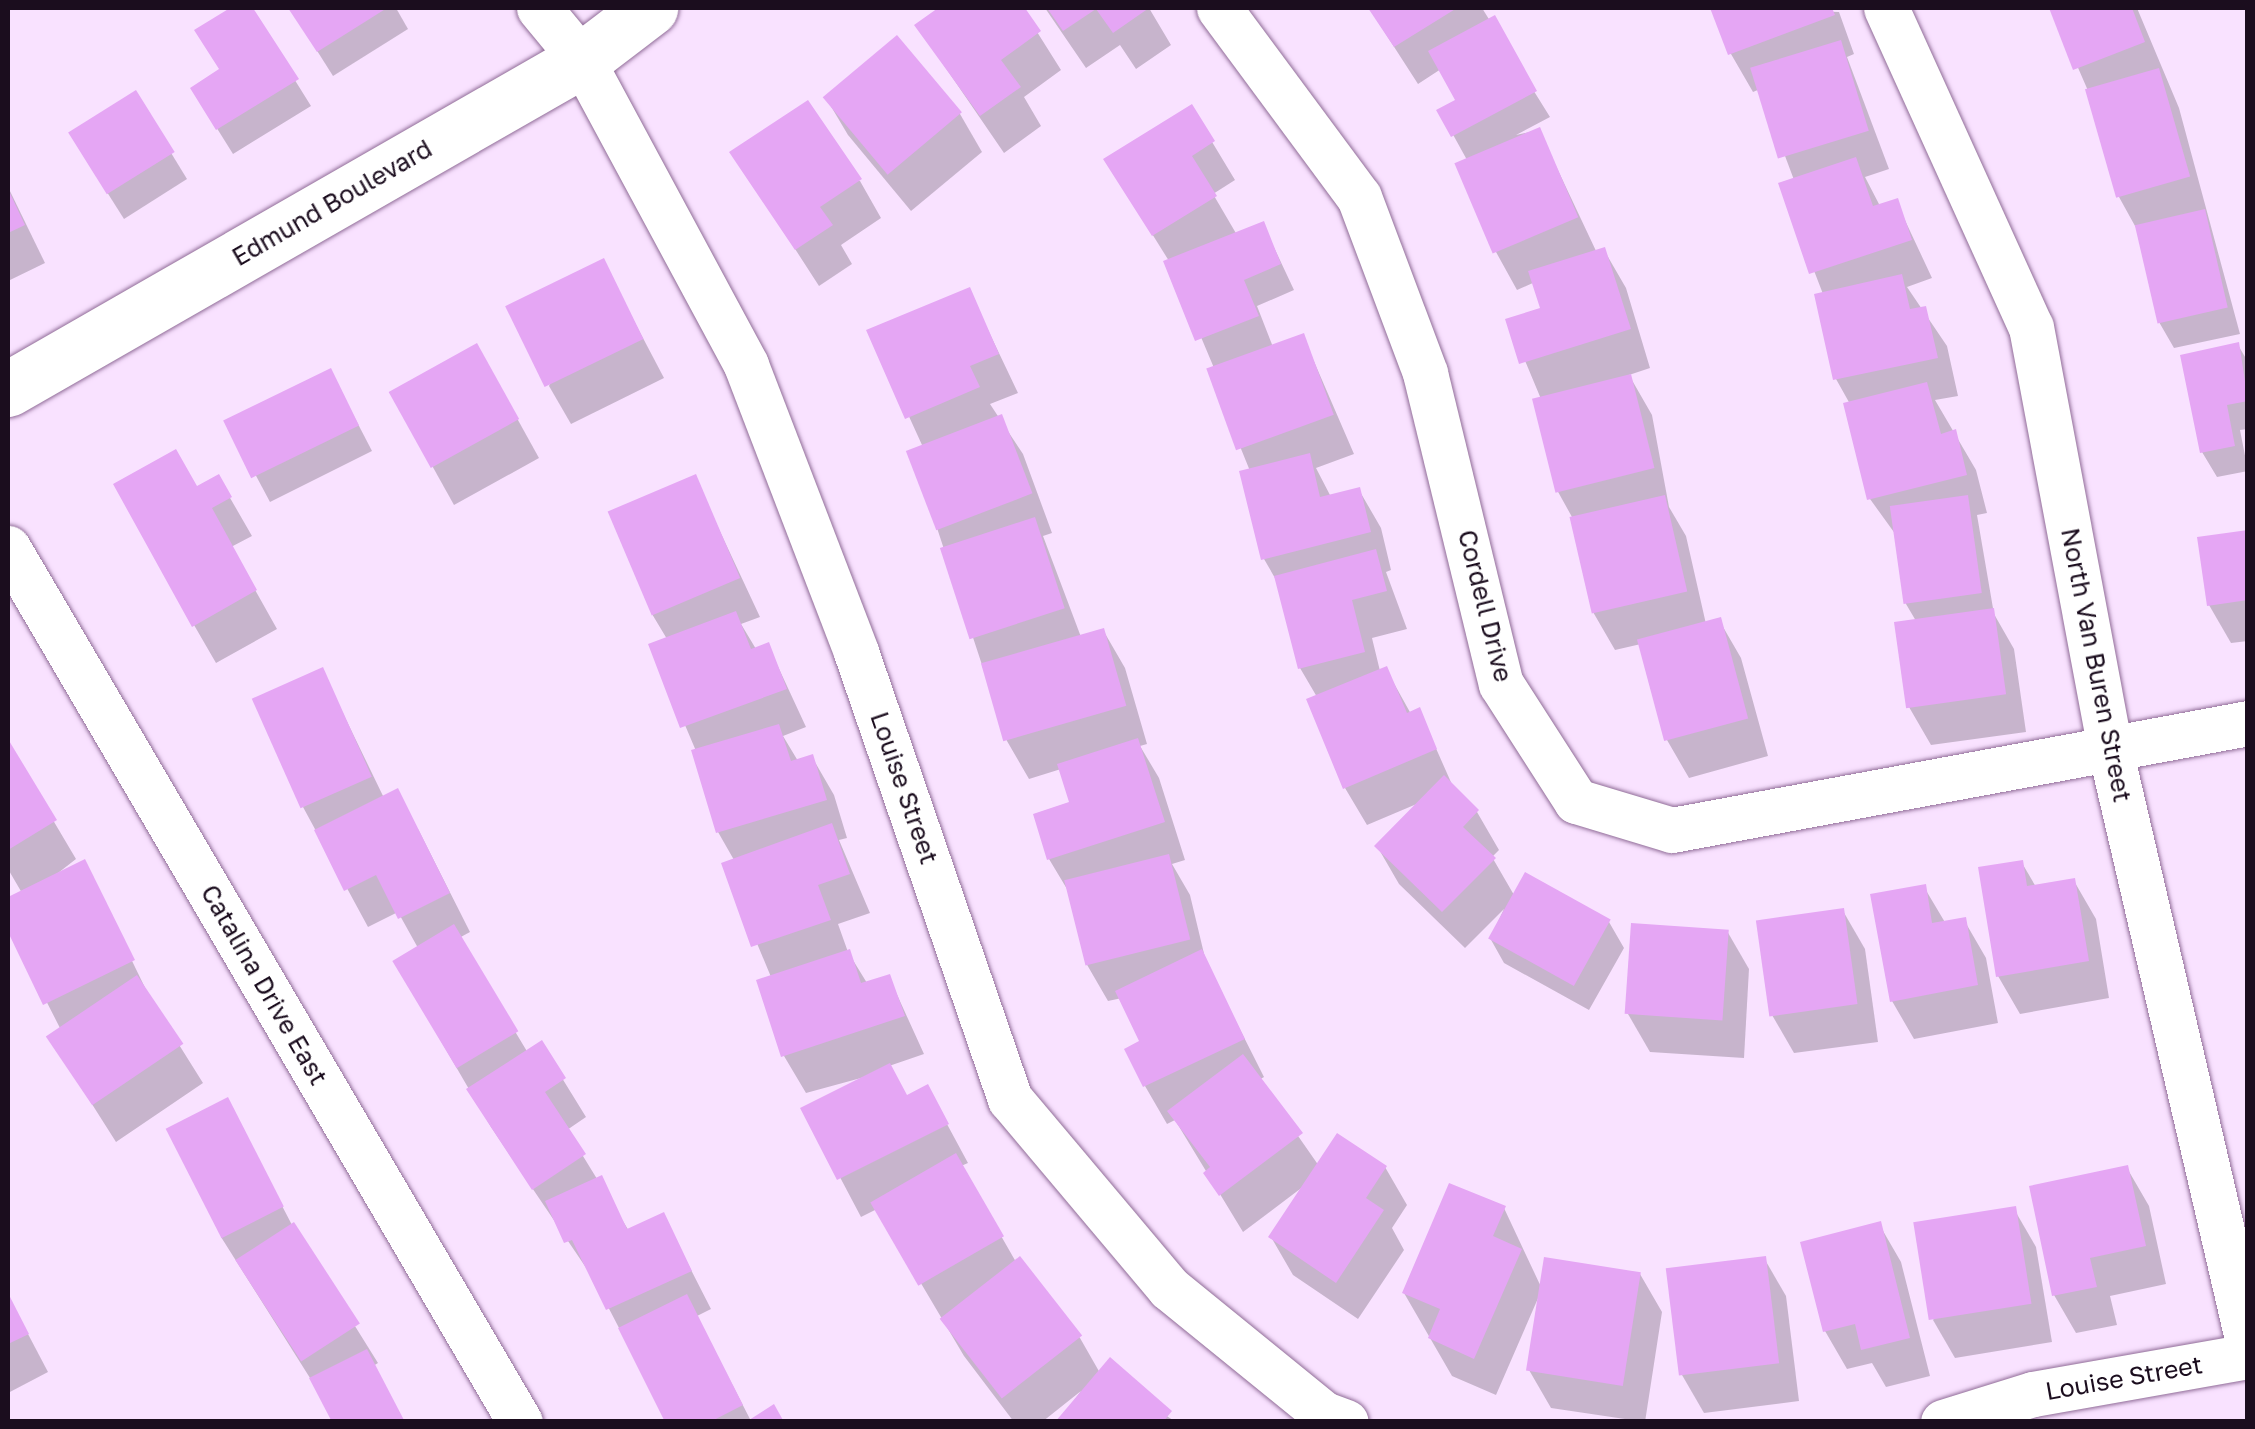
<!DOCTYPE html>
<style>
body{margin:0}
#map{position:relative;width:2255px;height:1429px;overflow:hidden;background:#f9e2ff;font-family:"Golos Text",sans-serif}
div>[style]{position:absolute}
.shadow>*{inset:0;background:#0003}
.building>*{inset:0;background:#e5a6f4;transform-origin:0 0}
.roads{filter:drop-shadow(0 0 2px #906c98) drop-shadow(0 0 2px #906c98)}
.street>*{height:45px;margin:-22.5px;padding:0 22.5px;transform-origin:22.5px;border-radius:22.5px;background:#fff}
.secondary>*{height:55px;margin:-27.5px;padding:0 27.5px;transform-origin:27.5px;border-radius:27.5px;background:#fff}
span{translate:-50% -50%;white-space:nowrap;text-align:center;line-height:1.15;-webkit-text-stroke:10px #fff;paint-order:stroke}
.street-label{font-size:25px;color:#1b0d1e}
.frame{position:absolute;inset:0;border:10px solid #1b0d1e;pointer-events:none}
</style>
<div id="map">
<div class="shadow">
<i style="clip-path:polygon(235px 8px,250px 8px,311px 106px,233px 154px,208px 114px,221px 71px,197px 31px)"></i>
<i style="clip-path:polygon(290px 8px,396px 8px,408px 29px,333px 76px)"></i>
<i style="clip-path:polygon(942px 8px,1022px 8px,1061px 70px,1024px 97px,1041px 126px,1004px 153px,917px 26px)"></i>
<i style="clip-path:polygon(1045px 8px,1149px 8px,1171px 45px,1136px 69px,1120px 45px,1086px 68px)"></i>
<i style="clip-path:polygon(1369px 8px,1482px 8px,1550px 117px,1516px 135px,1539px 130px,1597px 253px,1604px 250px,1626px 288px,1650px 368px,1629px 375px,1652px 415px,1669px 507px,1686px 536px,1706px 624px,1719px 620px,1741px 658px,1768px 756px,1689px 778px,1667px 740px,1641px 644px,1615px 650px,1593px 612px,1572px 517px,1557px 490px,1541px 399px,1508px 320px,1543px 310px,1535px 282px,1517px 290px,1496px 252px,1458px 164px,1467px 160px,1440px 111px,1458px 100px,1441px 69px,1418px 84px)"></i>
<i style="clip-path:polygon(1713px 8px,1839px 12px,1854px 54px,1847px 57px,1889px 169px,1865px 177px,1880px 206px,1896px 201px,1932px 278px,1907px 287px,1947px 346px,1958px 396px,1935px 400px,1976px 470px,1987px 513px,1977px 515px,1994px 614px,2014px 649px,2026px 732px,1931px 745px,1909px 707px,1916px 621px,1906px 604px,1896px 535px,1870px 499px,1850px 404px,1836px 379px,1823px 294px,1781px 185px,1794px 180px,1760px 89px,1753px 92px,1731px 54px)"></i>
<i style="clip-path:polygon(2052px 8px,2137px 8px,2179px 108px,2240px 334px,2174px 348px,2159px 322px,2140px 235px,2119px 197px,2089px 93px)"></i>
<i style="clip-path:polygon(135px 94px,187px 179px,124px 219px,86px 159px)"></i>
<i style="clip-path:polygon(826px 98px,960px 114px,982px 152px,911px 211px,848px 135px)"></i>
<i style="clip-path:polygon(1191px 107px,1235px 180px,1213px 194px,1237px 235px,1263px 224px,1294px 290px,1257px 306px,1273px 347px,1303px 336px,1354px 454px,1316px 468px,1331px 497px,1359px 490px,1381px 528px,1391px 570px,1386px 572px,1407px 629px,1372px 638px,1380px 671px,1386px 669px,1411px 714px,1419px 710px,1454px 789px,1477px 812px,1499px 850px,1492px 857px,1514px 895px,1609px 922px,1624px 948px,1589px 1010px,1504px 963px,1490px 938px,1504px 909px,1465px 948px,1399px 884px,1377px 846px,1419px 803px,1367px 825px,1345px 788px,1317px 697px,1300px 668px,1279px 585px,1264px 559px,1250px 471px,1209px 370px,1214px 368px,1169px 261px,1129px 197px)"></i>
<i style="clip-path:polygon(733px 153px,860px 181px,881px 218px,841px 245px,852px 264px,819px 286px)"></i>
<i style="clip-path:polygon(8px 187px,45px 263px,8px 281px)"></i>
<i style="clip-path:polygon(603px 262px,664px 378px,571px 424px,549px 386px)"></i>
<i style="clip-path:polygon(969px 290px,1018px 393px,990px 404px,1023px 454px,1052px 533px,1043px 536px,1081px 637px,1103px 630px,1125px 668px,1147px 744px,1140px 746px,1159px 778px,1185px 860px,1172px 864px,1190px 895px,1206px 962px,1264px 1077px,1259px 1080px,1319px 1166px,1385px 1167px,1407px 1205px,1392px 1228px,1404px 1250px,1358px 1319px,1293px 1275px,1271px 1237px,1304px 1186px,1243px 1232px,1175px 1120px,1167px 1124px,1145px 1086px,1127px 1050px,1143px 1043px,1122px 998px,1108px 1001px,1086px 963px,1070px 894px,1049px 859px,1072px 804px,1061px 769px,1029px 779px,1007px 741px,937px 528px,922px 445px,870px 331px)"></i>
<i style="clip-path:polygon(2238px 345px,2248px 362px,2248px 429px,2240px 430px,2248px 471px,2217px 477px,2202px 452px)"></i>
<i style="clip-path:polygon(498px 384px,539px 458px,454px 505px,391px 392px)"></i>
<i style="clip-path:polygon(344px 397px,372px 451px,270px 502px,228px 423px)"></i>
<i style="clip-path:polygon(218px 477px,252px 536px,231px 547px,277px 629px,216px 663px,194px 625px,197px 489px)"></i>
<i style="clip-path:polygon(695px 478px,760px 617px,741px 624px,756px 649px,768px 645px,806px 727px,783px 736px,798px 761px,812px 757px,834px 795px,847px 838px,839px 840px,870px 913px,838px 924px,848px 952px,867px 983px,889px 977px,924px 1054px,889px 1066px,907px 1098px,927px 1087px,968px 1163px,961px 1166px,1016px 1262px,1080px 1338px,1100px 1373px,1176px 1422px,1058px 1422px,1081px 1391px,1042px 1422px,1014px 1422px,964px 1356px,877px 1209px,861px 1217px,804px 1109px,872px 1075px,806px 1093px,784px 1056px,771px 977px,724px 864px,734px 860px,718px 832px,696px 751px,651px 645px,667px 639px,652px 614px)"></i>
<i style="clip-path:polygon(2248px 532px,2248px 641px,2231px 643px,2209px 605px)"></i>
<i style="clip-path:polygon(322px 670px,384px 798px,418px 829px,470px 932px,459px 938px,528px 1053px,541px 1044px,586px 1117px,567px 1130px,629px 1231px,663px 1215px,711px 1309px,697px 1316px,751px 1421px,782px 1422px,668px 1422px,593px 1278px,491px 1127px,395px 962px,418px 948px,398px 912px,368px 927px,303px 807px)"></i>
<i style="clip-path:polygon(8px 744px,76px 859px,49px 880px,84px 862px,151px 1000px,203px 1083px,116px 1142px,50px 1038px,61px 1030px,8px 926px,8px 900px,22px 893px,8px 869px)"></i>
<i style="clip-path:polygon(2022px 863px,2036px 887px,2074px 881px,2096px 919px,2109px 998px,2020px 1014px,1998px 976px)"></i>
<i style="clip-path:polygon(1924px 887px,1946px 924px,1964px 920px,1986px 958px,1998px 1023px,1914px 1039px,1892px 1001px)"></i>
<i style="clip-path:polygon(1843px 911px,1865px 949px,1878px 1042px,1794px 1053px,1772px 1015px)"></i>
<i style="clip-path:polygon(1727px 931px,1749px 969px,1744px 1058px,1650px 1052px,1628px 1014px)"></i>
<i style="clip-path:polygon(227px 1100px,292px 1225px,378px 1363px,322px 1397px,221px 1237px)"></i>
<i style="clip-path:polygon(2127px 1168px,2149px 1206px,2166px 1284px,2110px 1296px,2117px 1325px,2076px 1333px,2054px 1295px)"></i>
<i style="clip-path:polygon(1504px 1208px,1542px 1289px,1640px 1274px,1662px 1312px,1645px 1422px,1551px 1408px,1529px 1370px,1539px 1296px,1496px 1395px,1452px 1376px,1404px 1293px)"></i>
<i style="clip-path:polygon(2014px 1209px,2036px 1247px,2052px 1342px,1955px 1358px,1933px 1320px)"></i>
<i style="clip-path:polygon(1879px 1224px,1901px 1262px,1930px 1376px,1886px 1387px,1872px 1363px,1847px 1369px,1825px 1331px)"></i>
<i style="clip-path:polygon(1764px 1258px,1786px 1296px,1799px 1401px,1704px 1413px,1682px 1375px)"></i>
<i style="clip-path:polygon(8px 1296px,48px 1372px,8px 1393px)"></i>
</div>
<div class="building">
<i style="clip-path:polygon(230px 8px,253px 8px,299px 79px,216px 130px,190px 88px,219px 69px,194px 30px)"></i>
<i style="clip-path:polygon(288px 8px,387px 8px,317px 52px)"></i>
<i style="clip-path:polygon(938px 8px,1025px 8px,1041px 31px,1001px 60px,1021px 87px,980px 116px,914px 25px)"></i>
<i style="clip-path:polygon(1047px 8px,1149px 8px,1113px 33px,1096px 9px,1063px 31px)"></i>
<i style="clip-path:polygon(1368px 8px,1457px 8px,1394px 47px)"></i>
<i style="clip-path:polygon(1710px 8px,1832px 8px,1835px 15px,1728px 55px)"></i>
<i style="clip-path:polygon(2049px 8px,2132px 8px,2145px 42px,2073px 70px)"></i>
<i style="clip-path:polygon(1495px 15px,1537px 91px,1451px 137px,1436px 110px,1455px 100px,1428px 51px)"></i>
<i style="left:897px;top:35px;width:101px;height:97px;rotate:50deg"></i>
<i style="left:1841px;top:40px;width:95px;height:95px;rotate:73deg"></i>
<i style="left:2159px;top:68px;width:113px;height:77px;rotate:74deg"></i>
<i style="left:136px;top:90px;width:73px;height:80px;rotate:58deg"></i>
<i style="clip-path:polygon(808px 100px,862px 179px,820px 207px,833px 225px,795px 250px,729px 152px)"></i>
<i style="clip-path:polygon(1192px 104px,1215px 141px,1192px 156px,1217px 196px,1152px 236px,1103px 159px)"></i>
<i style="left:1540px;top:127px;width:98px;height:93px;rotate:67deg"></i>
<i style="clip-path:polygon(1856px 157px,1873px 206px,1898px 198px,1912px 240px,1809px 274px,1778px 183px)"></i>
<i style="clip-path:polygon(8px 189px,25px 225px,8px 233px)"></i>
<i style="left:2205px;top:209px;width:101px;height:72px;rotate:77deg"></i>
<i style="clip-path:polygon(1264px 221px,1281px 264px,1244px 280px,1259px 316px,1195px 341px,1163px 261px)"></i>
<i style="clip-path:polygon(1605px 247px,1631px 329px,1519px 364px,1505px 319px,1540px 308px,1528px 271px)"></i>
<i style="left:604px;top:258px;width:90px;height:110px;rotate:64deg"></i>
<i style="clip-path:polygon(1902px 274px,1910px 309px,1926px 306px,1938px 358px,1833px 380px,1814px 294px)"></i>
<i style="clip-path:polygon(970px 287px,999px 354px,970px 366px,980px 387px,905px 419px,866px 330px)"></i>
<i style="left:1304px;top:333px;width:87px;height:104px;rotate:70deg"></i>
<i style="clip-path:polygon(2239px 342px,2248px 401px,2227px 405px,2235px 446px,2200px 453px,2180px 355px)"></i>
<i style="left:477px;top:343px;width:87px;height:101px;rotate:61deg"></i>
<i style="left:331px;top:368px;width:64px;height:120px;rotate:64deg"></i>
<i style="left:1631px;top:374px;width:97px;height:102px;rotate:76deg"></i>
<i style="clip-path:polygon(1927px 382px,1941px 434px,1956px 429px,1967px 475px,1867px 500px,1843px 403px)"></i>
<i style="left:1002px;top:414px;width:85px;height:103px;rotate:69deg"></i>
<i style="clip-path:polygon(176px 449px,197px 486px,219px 474px,232px 497px,212px 508px,257px 590px,192px 627px,113px 484px)"></i>
<i style="clip-path:polygon(1310px 453px,1320px 497px,1360px 487px,1371px 532px,1261px 560px,1239px 471px)"></i>
<i style="left:696px;top:474px;width:113px;height:96px;rotate:67deg"></i>
<i style="left:1665px;top:495px;width:99px;height:98px;rotate:77deg"></i>
<i style="left:1968px;top:495px;width:99px;height:79px;rotate:82deg"></i>
<i style="left:1035px;top:517px;width:96px;height:100px;rotate:72deg"></i>
<i style="clip-path:polygon(2248px 530px,2248px 600px,2207px 606px,2197px 537px)"></i>
<i style="clip-path:polygon(1376px 549px,1387px 591px,1352px 600px,1365px 652px,1298px 669px,1274px 576px)"></i>
<i style="left:1994px;top:608px;width:87px;height:101px;rotate:82deg"></i>
<i style="clip-path:polygon(736px 611px,751px 649px,769px 642px,787px 689px,680px 728px,648px 644px)"></i>
<i style="left:1721px;top:617px;width:105px;height:87px;rotate:75deg"></i>
<i style="left:1104px;top:628px;width:81px;height:128px;rotate:74deg"></i>
<i style="clip-path:polygon(1387px 666px,1407px 713px,1420px 707px,1437px 749px,1343px 789px,1306px 699px)"></i>
<i style="left:323px;top:667px;width:120px;height:78px;rotate:66deg"></i>
<i style="clip-path:polygon(779px 724px,791px 761px,813px 754px,827px 800px,716px 833px,691px 750px)"></i>
<i style="clip-path:polygon(1138px 738px,1165px 822px,1047px 860px,1033px 814px,1069px 802px,1057px 764px)"></i>
<i style="clip-path:polygon(8px 739px,57px 820px,8px 850px)"></i>
<i style="clip-path:polygon(1444px 775px,1479px 810px,1463px 827px,1496px 858px,1442px 912px,1374px 846px)"></i>
<i style="clip-path:polygon(398px 788px,450px 893px,398px 919px,376px 875px,344px 891px,314px 830px)"></i>
<i style="clip-path:polygon(832px 823px,850px 874px,818px 885px,831px 920px,751px 947px,721px 863px)"></i>
<i style="left:1169px;top:854px;width:88px;height:108px;rotate:76deg"></i>
<i style="clip-path:polygon(85px 859px,135px 960px,43px 1005px,8px 932px,8px 897px)"></i>
<i style="clip-path:polygon(2023px 860px,2027px 886px,2075px 878px,2089px 961px,1996px 977px,1978px 867px)"></i>
<i style="left:1525px;top:872px;width:98px;height:76px;rotate:29deg"></i>
<i style="clip-path:polygon(1926px 884px,1932px 923px,1966px 917px,1978px 985px,1890px 1002px,1870px 894px)"></i>
<i style="left:1844px;top:908px;width:97px;height:89px;rotate:82deg"></i>
<i style="left:1631px;top:923px;width:98px;height:91px;rotate:4deg"></i>
<i style="left:454px;top:924px;width:125px;height:72px;rotate:59deg"></i>
<i style="clip-path:polygon(850px 949px,861px 983px,890px 974px,905px 1016px,781px 1057px,756px 980px)"></i>
<i style="clip-path:polygon(1202px 949px,1245px 1039px,1143px 1087px,1124px 1049px,1139px 1041px,1115px 991px)"></i>
<i style="left:137px;top:975px;width:83px;height:110px;rotate:56deg"></i>
<i style="clip-path:polygon(542px 1040px,566px 1078px,545px 1092px,586px 1154px,532px 1190px,466px 1089px)"></i>
<i style="clip-path:polygon(1243px 1054px,1303px 1133px,1219px 1196px,1203px 1173px,1210px 1167px,1167px 1111px)"></i>
<i style="clip-path:polygon(890px 1063px,907px 1095px,928px 1084px,949px 1124px,837px 1180px,800px 1108px)"></i>
<i style="left:228px;top:1097px;width:123px;height:70px;rotate:63deg"></i>
<i style="clip-path:polygon(1337px 1133px,1387px 1166px,1366px 1198px,1384px 1210px,1336px 1283px,1268px 1237px)"></i>
<i style="left:956px;top:1153px;width:96px;height:99px;rotate:60deg"></i>
<i style="clip-path:polygon(2128px 1165px,2146px 1246px,2090px 1258px,2097px 1287px,2052px 1296px,2029px 1186px)"></i>
<i style="clip-path:polygon(602px 1175px,627px 1229px,664px 1212px,692px 1271px,606px 1310px,572px 1240px,564px 1243px,545px 1201px)"></i>
<i style="clip-path:polygon(1449px 1183px,1506px 1206px,1493px 1236px,1522px 1249px,1474px 1359px,1428px 1338px,1440px 1309px,1402px 1293px)"></i>
<i style="left:2016px;top:1206px;width:99px;height:104px;rotate:81deg"></i>
<i style="clip-path:polygon(1881px 1221px,1910px 1338px,1861px 1350px,1855px 1324px,1823px 1332px,1800px 1242px)"></i>
<i style="left:294px;top:1222px;width:121px;height:70px;rotate:57deg"></i>
<i style="left:1020px;top:1256px;width:101px;height:102px;rotate:52deg"></i>
<i style="left:1766px;top:1256px;width:108px;height:101px;rotate:83deg"></i>
<i style="left:1544px;top:1257px;width:98px;height:115px;rotate:9deg"></i>
<i style="clip-path:polygon(8px 1293px,29px 1334px,8px 1344px)"></i>
<i style="clip-path:polygon(687px 1294px,743px 1405px,710px 1422px,665px 1422px,618px 1328px)"></i>
<i style="clip-path:polygon(367px 1349px,405px 1422px,332px 1422px,309px 1378px)"></i>
<i style="clip-path:polygon(1110px 1357px,1172px 1411px,1163px 1422px,1055px 1422px)"></i>
<i style="clip-path:polygon(774px 1404px,784px 1422px,746px 1422px)"></i>
</div>
<div class="roads">
<div class="street">
<i style="left:539px;top:8px;width:67px;rotate:50.4deg"></i>
<i style="left:582px;top:60px;width:346px;rotate:61.7deg"></i>
<i style="left:746px;top:365px;width:307px;rotate:69deg"></i>
<i style="left:856px;top:652px;width:473px;rotate:71deg"></i>
<i style="left:1010px;top:1099px;width:247px;rotate:49.9deg"></i>
<i style="left:1169px;top:1288px;width:200px;rotate:39.1deg"></i>
<i style="left:1324px;top:1414px;width:23px;rotate:20deg"></i>
<i style="left:1219px;top:8px;width:235px;rotate:53.5deg"></i>
<i style="left:1359px;top:197px;width:188px;rotate:69.4deg"></i>
<i style="left:1425px;top:373px;width:320px;rotate:76.3deg"></i>
<i style="left:1501px;top:684px;width:139px;rotate:57.3deg"></i>
<i style="left:1576px;top:801px;width:100px;rotate:16.8deg"></i>
<i style="left:1672px;top:830px;width:586px;rotate:-10.52deg"></i>
<i style="left:1886px;top:8px;width:350px;rotate:65.6deg"></i>
<i style="left:2031px;top:327px;width:425px;rotate:79.4deg"></i>
<i style="left:2109px;top:745px;width:614px;rotate:76.91deg"></i>
<i style="left:8px;top:548px;width:1013px;rotate:59.64deg"></i>
<i style="left:1943px;top:1422px;width:94px;rotate:-17.3deg"></i>
<i style="left:2033px;top:1394px;width:218px;rotate:-10deg"></i>
</div>
<div class="secondary">
<i style="left:8px;top:389px;width:662px;rotate:-29.82deg"></i>
<i style="left:582px;top:60px;width:86px;rotate:-37.4deg"></i>
</div>
</div>
<div class="street-label">
<span style="left:332px;top:203px;rotate:-30deg">Edmund Boulevard</span>
<span style="left:1485px;top:606px;rotate:76deg">Cordell Drive</span>
<span style="left:2096px;top:665px;rotate:79deg">North Van Buren Street</span>
<span style="left:904px;top:788px;rotate:71deg">Louise Street</span>
<span style="left:264px;top:985px;rotate:60deg">Catalina Drive East</span>
<span style="left:2124px;top:1378px;rotate:-10deg">Louise Street</span>
</div>
<div class="frame"></div>
</div>
